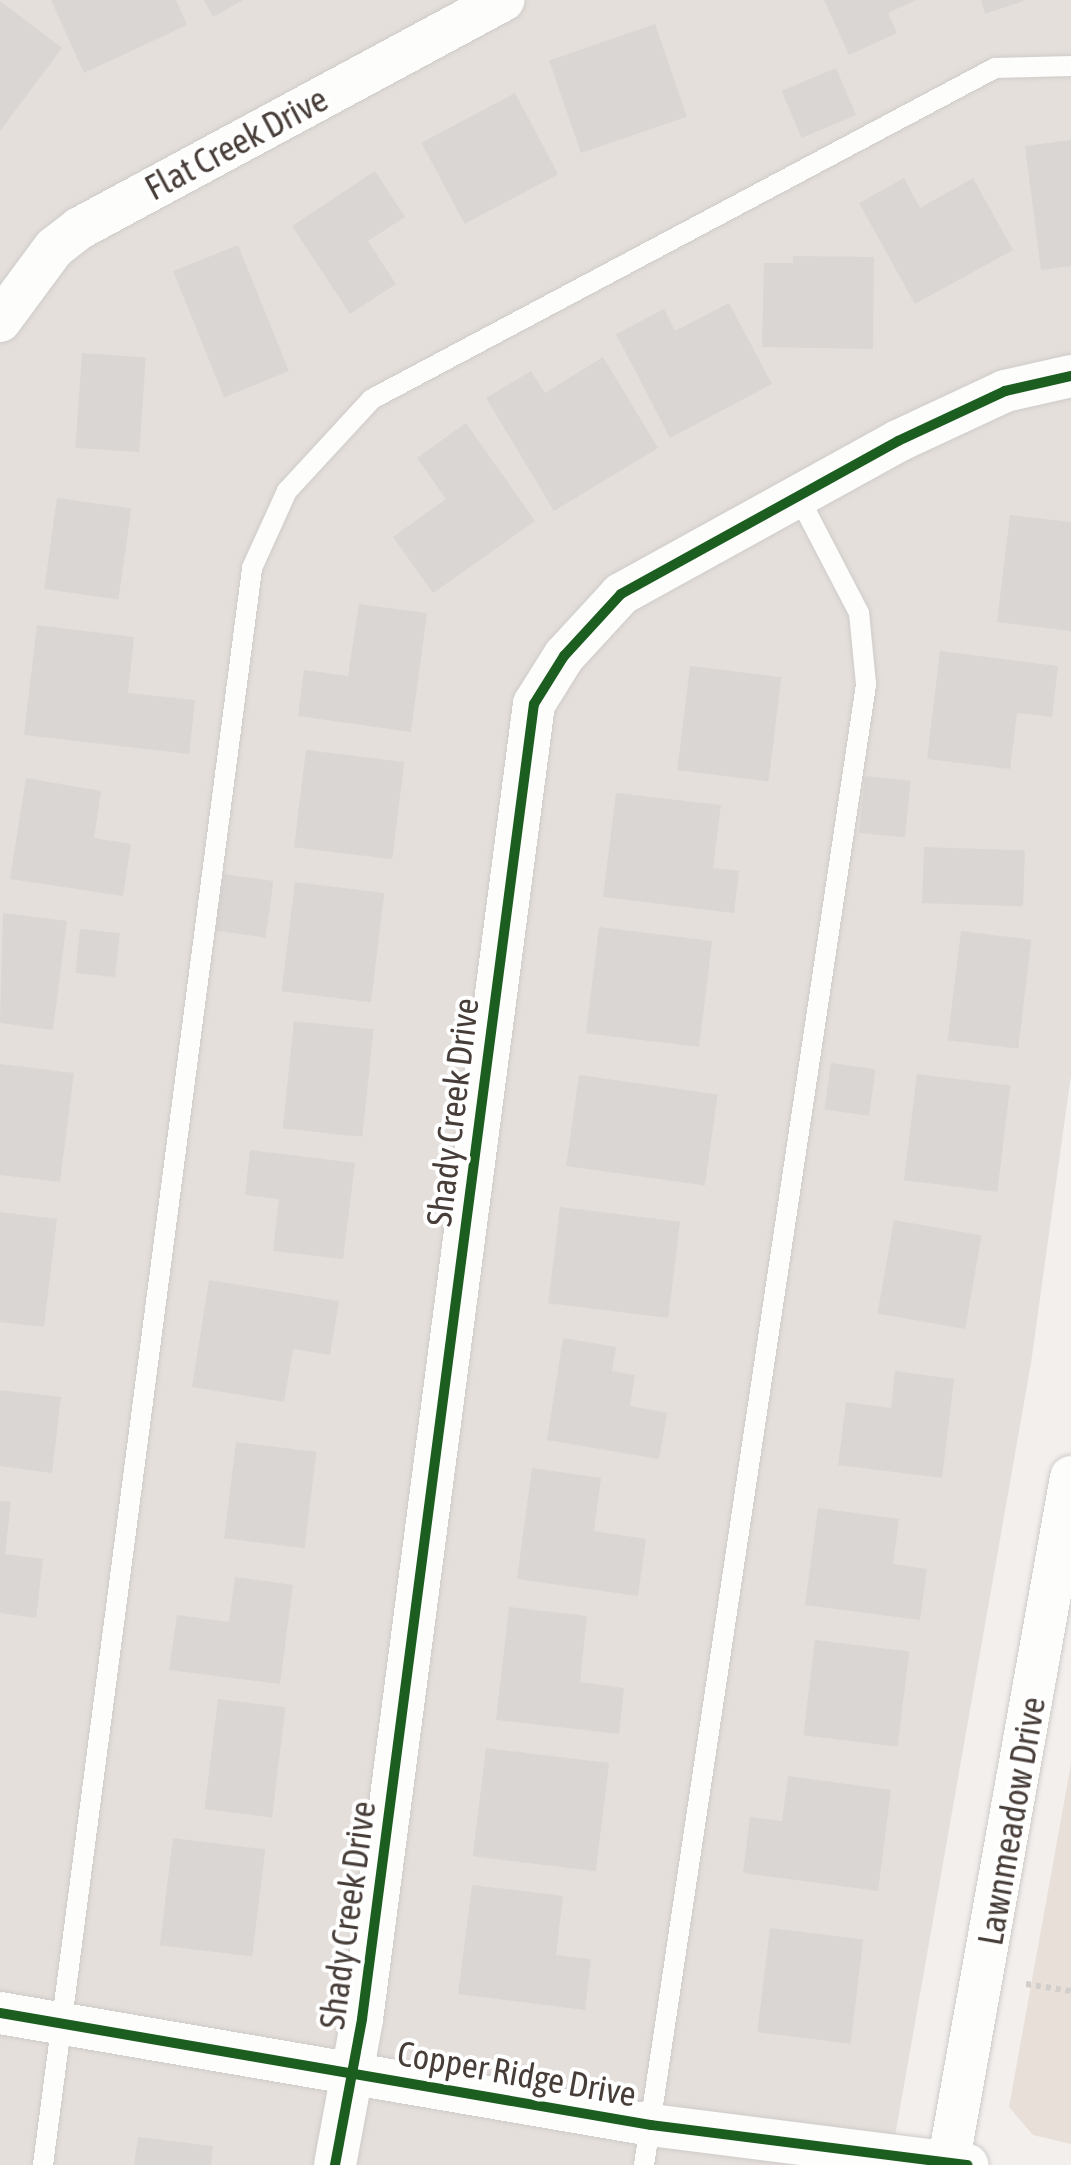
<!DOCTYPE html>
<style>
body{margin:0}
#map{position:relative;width:1071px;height:2165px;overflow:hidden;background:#f2efed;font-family:"Asap Condensed",sans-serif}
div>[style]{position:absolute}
.residential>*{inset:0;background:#e5dfdb}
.education>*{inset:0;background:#e8dfd9}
.building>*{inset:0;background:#dad6d4;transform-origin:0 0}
.path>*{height:6px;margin-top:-3px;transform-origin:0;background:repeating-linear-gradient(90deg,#d2cecb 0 5px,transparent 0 10px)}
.roads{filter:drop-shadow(0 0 2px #cecbc9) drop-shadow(0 0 2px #cecbc9)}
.lane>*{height:20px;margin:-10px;padding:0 10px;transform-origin:10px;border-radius:10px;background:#fdfdfc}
.street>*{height:42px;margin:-21px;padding:0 21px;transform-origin:21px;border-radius:21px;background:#fdfdfc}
.cycleway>*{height:10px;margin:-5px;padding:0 5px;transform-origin:5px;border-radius:5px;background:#1b5e20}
span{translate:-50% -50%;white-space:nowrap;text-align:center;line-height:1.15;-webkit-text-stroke:8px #fff;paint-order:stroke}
.street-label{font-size:35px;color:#483e39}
</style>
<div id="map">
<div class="residential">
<i style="clip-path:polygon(0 0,1071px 0,1071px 1075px,1031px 1363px,890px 2165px,0 2165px)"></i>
</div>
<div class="education">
<i style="clip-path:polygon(1071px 1764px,1071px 2144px,1033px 2135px,1009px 2107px)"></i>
</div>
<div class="building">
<i style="clip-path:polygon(51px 0,176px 0,187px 25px,84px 73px)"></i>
<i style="clip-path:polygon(204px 0,243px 0,213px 17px)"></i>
<i style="clip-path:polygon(824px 0,916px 0,888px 13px,897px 33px,849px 55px)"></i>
<i style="clip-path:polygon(981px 0,1023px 0,1023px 1px,985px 14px)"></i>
<i style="clip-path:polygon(0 1px,62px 48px,0 131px)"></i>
<i style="left:655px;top:24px;width:98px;height:112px;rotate:71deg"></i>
<i style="left:836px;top:68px;width:51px;height:59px;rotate:67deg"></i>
<i style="left:515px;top:93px;width:92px;height:106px;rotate:62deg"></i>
<i style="clip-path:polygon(1071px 140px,1071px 266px,1041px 270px,1025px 146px)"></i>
<i style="clip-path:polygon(375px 171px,405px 217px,368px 241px,396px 284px,350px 314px,292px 226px)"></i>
<i style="clip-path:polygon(904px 178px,920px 208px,973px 178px,1013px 250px,915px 304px,859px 203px)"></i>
<i style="left:238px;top:245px;width:136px;height:70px;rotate:68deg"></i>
<i style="clip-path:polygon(793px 256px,874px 257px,873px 349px,762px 347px,764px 263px,793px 263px)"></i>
<i style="clip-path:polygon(729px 303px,772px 384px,670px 438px,616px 334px,664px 309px,675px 331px)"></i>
<i style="left:82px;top:353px;width:64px;height:95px;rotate:4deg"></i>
<i style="clip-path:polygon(603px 357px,658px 448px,554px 511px,486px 398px,531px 371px,545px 393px)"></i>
<i style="clip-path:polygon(466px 423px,535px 521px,433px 593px,393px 537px,446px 499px,417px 458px)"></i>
<i style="left:57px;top:498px;width:75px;height:92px;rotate:8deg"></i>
<i style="clip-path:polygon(1010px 515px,1071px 522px,1071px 631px,997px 622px)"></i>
<i style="clip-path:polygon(359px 604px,427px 613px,411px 732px,298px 716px,304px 670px,348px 676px)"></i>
<i style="clip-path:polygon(37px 625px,134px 637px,128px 693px,195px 700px,189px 754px,24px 735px)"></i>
<i style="clip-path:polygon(940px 651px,1058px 666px,1052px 717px,1017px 713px,1010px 769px,927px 759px)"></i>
<i style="left:690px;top:666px;width:92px;height:105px;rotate:7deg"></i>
<i style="left:306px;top:750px;width:99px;height:98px;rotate:7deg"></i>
<i style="left:865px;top:776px;width:46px;height:57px;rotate:6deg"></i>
<i style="clip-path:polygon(26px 778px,101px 791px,94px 838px,131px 844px,123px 896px,10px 879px)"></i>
<i style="clip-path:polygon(616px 793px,721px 805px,713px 868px,739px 871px,734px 913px,603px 897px)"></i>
<i style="left:924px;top:847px;width:101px;height:56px;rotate:2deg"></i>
<i style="left:223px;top:874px;width:51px;height:57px;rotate:8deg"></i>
<i style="left:295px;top:882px;width:90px;height:110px;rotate:7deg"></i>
<i style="clip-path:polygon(3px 913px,67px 921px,53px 1030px,0 1023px)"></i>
<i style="left:599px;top:927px;width:114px;height:107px;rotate:7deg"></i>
<i style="left:80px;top:929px;width:40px;height:44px;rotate:6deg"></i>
<i style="left:961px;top:931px;width:71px;height:110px;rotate:7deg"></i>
<i style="left:294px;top:1021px;width:80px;height:108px;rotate:6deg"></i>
<i style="left:831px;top:1063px;width:45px;height:47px;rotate:8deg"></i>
<i style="clip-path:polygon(0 1064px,74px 1073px,60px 1182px,0 1175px)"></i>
<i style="left:917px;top:1074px;width:94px;height:107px;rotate:7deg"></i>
<i style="left:579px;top:1075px;width:140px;height:92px;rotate:8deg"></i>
<i style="clip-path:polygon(250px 1150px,355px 1163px,343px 1259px,273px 1251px,279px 1199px,245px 1195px)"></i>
<i style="left:560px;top:1207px;width:121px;height:97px;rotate:7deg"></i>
<i style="clip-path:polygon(0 1212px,57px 1219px,44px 1327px,0 1322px)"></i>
<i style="left:894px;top:1220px;width:89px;height:95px;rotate:10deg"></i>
<i style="clip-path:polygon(209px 1280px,339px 1301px,330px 1355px,293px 1349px,284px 1402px,192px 1387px)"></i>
<i style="clip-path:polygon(563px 1338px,616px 1347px,612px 1371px,635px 1375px,630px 1406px,667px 1413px,659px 1459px,547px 1440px)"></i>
<i style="clip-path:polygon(895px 1371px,954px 1379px,942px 1478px,838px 1465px,846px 1402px,891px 1408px)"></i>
<i style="clip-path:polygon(0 1390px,61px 1397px,52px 1473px,0 1466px)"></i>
<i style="left:236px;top:1442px;width:81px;height:97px;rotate:7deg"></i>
<i style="clip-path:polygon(532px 1468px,601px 1478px,594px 1531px,646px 1539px,638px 1596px,517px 1579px)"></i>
<i style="clip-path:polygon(0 1501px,11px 1502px,5px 1554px,43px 1559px,36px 1618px,0 1613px)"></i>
<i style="clip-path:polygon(818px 1508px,899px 1519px,893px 1564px,927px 1569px,920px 1620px,805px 1605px)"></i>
<i style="clip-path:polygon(235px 1577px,293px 1585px,280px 1684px,169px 1670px,177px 1615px,229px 1622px)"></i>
<i style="clip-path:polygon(509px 1607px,587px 1616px,580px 1682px,624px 1688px,619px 1734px,496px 1720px)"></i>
<i style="left:815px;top:1640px;width:95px;height:96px;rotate:7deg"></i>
<i style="left:218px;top:1699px;width:68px;height:111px;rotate:7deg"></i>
<i style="left:486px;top:1748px;width:124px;height:109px;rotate:7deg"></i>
<i style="clip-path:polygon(788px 1776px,891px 1790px,878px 1891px,743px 1873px,750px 1817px,782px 1821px)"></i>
<i style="left:173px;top:1838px;width:93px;height:108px;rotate:7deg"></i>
<i style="clip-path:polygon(472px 1885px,563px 1896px,556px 1955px,591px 1959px,585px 2010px,458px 1994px)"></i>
<i style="left:770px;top:1928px;width:94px;height:105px;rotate:7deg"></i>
<i style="clip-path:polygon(138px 2137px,213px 2146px,211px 2165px,134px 2165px)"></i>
</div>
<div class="path">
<i style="left:1026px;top:1984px;width:46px;rotate:8.8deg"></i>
</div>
<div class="roads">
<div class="lane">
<i style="left:43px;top:2165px;width:1611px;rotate:-82.54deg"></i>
<i style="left:252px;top:568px;width:85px;rotate:-65.6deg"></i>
<i style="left:287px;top:491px;width:125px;rotate:-47.3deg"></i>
<i style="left:372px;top:399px;width:705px;rotate:-27.98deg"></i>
<i style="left:995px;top:68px;width:76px;rotate:-1.5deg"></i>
<i style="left:644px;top:2165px;width:1498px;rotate:-81.47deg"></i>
<i style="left:866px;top:684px;width:71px;rotate:-95.6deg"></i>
<i style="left:859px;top:613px;width:132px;rotate:-117.5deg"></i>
</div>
<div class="street">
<i style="left:0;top:321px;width:91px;rotate:-53.5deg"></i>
<i style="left:54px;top:248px;width:33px;rotate:-38deg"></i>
<i style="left:80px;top:228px;width:481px;rotate:-28.3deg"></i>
<i style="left:0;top:2013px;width:661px;rotate:9.76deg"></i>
<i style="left:651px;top:2125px;width:319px;rotate:7.2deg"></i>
<i style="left:335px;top:2165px;width:148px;rotate:-79.5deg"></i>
<i style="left:362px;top:2019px;width:1326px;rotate:-82.55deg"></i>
<i style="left:534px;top:704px;width:57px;rotate:-58deg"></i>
<i style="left:564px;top:656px;width:84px;rotate:-47.4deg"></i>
<i style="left:621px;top:594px;width:316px;rotate:-28.9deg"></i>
<i style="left:898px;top:441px;width:118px;rotate:-25deg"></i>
<i style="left:1005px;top:391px;width:68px;rotate:-12.8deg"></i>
<i style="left:948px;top:2165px;width:699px;rotate:-79.86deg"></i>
</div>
</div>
<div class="cycleway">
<i style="left:0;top:2013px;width:661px;rotate:9.76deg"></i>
<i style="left:651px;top:2125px;width:319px;rotate:7.2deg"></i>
<i style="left:335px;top:2165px;width:148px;rotate:-79.5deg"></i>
<i style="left:362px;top:2019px;width:1326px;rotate:-82.55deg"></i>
<i style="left:534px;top:704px;width:57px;rotate:-58deg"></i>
<i style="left:564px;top:656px;width:84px;rotate:-47.4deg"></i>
<i style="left:621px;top:594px;width:316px;rotate:-28.9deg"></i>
<i style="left:898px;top:441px;width:118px;rotate:-25deg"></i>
<i style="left:1005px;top:391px;width:68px;rotate:-12.8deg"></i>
</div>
<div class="street-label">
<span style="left:236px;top:143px;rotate:-28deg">Flat Creek Drive</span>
<span style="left:452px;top:1112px;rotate:-83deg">Shady Creek Drive</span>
<span style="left:1011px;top:1821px;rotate:-80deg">Lawnmeadow Drive</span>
<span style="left:347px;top:1915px;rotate:-82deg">Shady Creek Drive</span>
<span style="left:517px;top:2073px;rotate:10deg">Copper Ridge Drive</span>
</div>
</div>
